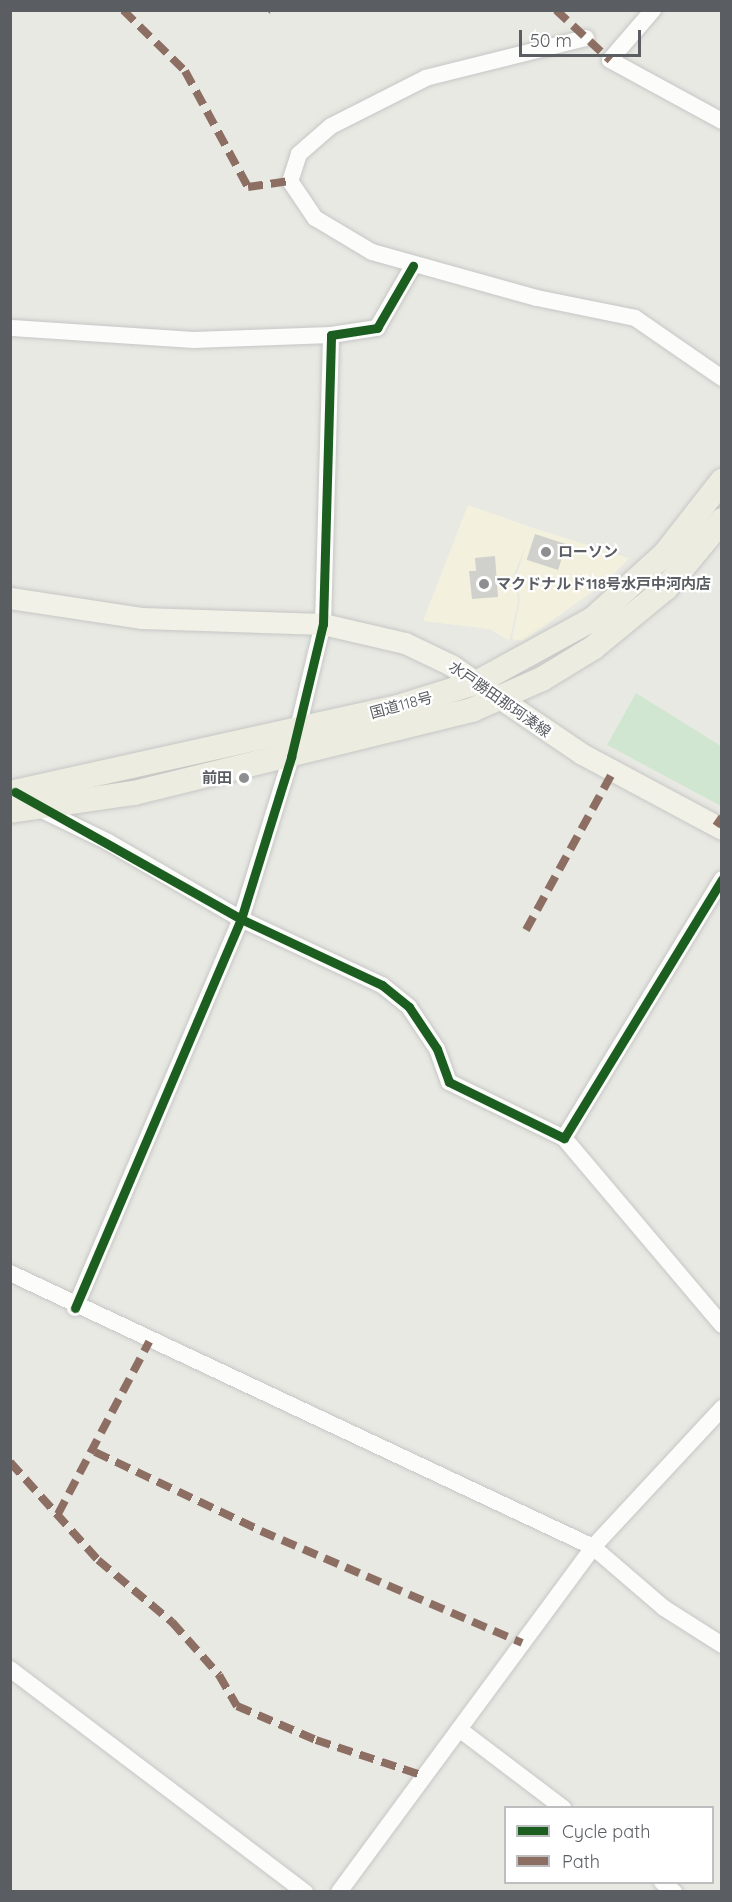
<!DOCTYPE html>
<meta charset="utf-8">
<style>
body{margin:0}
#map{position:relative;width:732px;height:1902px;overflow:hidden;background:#e9e9e4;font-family:Quicksand,"Noto Sans JP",sans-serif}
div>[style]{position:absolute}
.commercial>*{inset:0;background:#f3f1dd}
.green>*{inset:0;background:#d1e6d1}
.building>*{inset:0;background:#d0d0cd;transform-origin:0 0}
.roads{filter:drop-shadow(0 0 2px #c6c6c5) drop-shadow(0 0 2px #c6c6c5)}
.minor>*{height:16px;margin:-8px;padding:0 8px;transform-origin:8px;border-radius:8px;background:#fcfcfb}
.major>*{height:21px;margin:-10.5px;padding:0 10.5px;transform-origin:10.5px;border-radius:10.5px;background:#f1f1e7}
.highway>*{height:24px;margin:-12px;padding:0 12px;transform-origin:12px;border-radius:12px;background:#edece0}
.quiet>*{height:8px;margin-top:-4px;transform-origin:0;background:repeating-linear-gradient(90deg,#8d6e63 0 15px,transparent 0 23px)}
.cycleway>*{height:9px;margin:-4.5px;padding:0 4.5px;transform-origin:4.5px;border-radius:4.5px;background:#1b5e20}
.dots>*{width:16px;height:16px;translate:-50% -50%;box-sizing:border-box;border:3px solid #fff;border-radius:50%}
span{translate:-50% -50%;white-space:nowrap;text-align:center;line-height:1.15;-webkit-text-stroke:4.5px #fff;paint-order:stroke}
.poi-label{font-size:15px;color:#5a5d62;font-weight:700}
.left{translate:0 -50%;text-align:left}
.right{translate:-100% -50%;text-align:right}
.street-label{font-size:15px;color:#5a5d62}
.frame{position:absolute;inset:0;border:12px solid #5a5d62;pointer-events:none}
.legend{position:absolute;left:504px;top:1806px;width:210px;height:78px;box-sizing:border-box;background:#fff;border:2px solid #bdbec0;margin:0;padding:8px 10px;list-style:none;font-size:18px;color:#5a5d62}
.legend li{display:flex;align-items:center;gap:12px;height:30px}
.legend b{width:30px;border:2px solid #bdbec0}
.scale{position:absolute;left:519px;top:30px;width:122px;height:27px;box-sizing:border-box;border:3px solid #5a5d62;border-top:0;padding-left:8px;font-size:18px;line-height:21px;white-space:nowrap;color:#5a5d62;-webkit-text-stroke:4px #fff;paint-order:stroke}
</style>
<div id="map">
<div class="commercial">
<i style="clip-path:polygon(468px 505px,533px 528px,629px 558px,606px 582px,523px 641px,512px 639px,520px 601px,517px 574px,527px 543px,514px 574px,518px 602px,509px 641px,490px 629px,423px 621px)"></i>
</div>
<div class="green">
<i style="clip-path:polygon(636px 693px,721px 746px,721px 806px,607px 745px)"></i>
</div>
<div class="building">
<i style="left:535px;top:534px;width:33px;height:27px;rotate:18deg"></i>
<i style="clip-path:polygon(495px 556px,498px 597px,472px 599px,469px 571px,476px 571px,475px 558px)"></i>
</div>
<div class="roads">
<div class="minor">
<i style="left:653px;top:10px;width:66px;rotate:130.7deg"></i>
<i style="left:610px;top:60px;width:128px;rotate:28.6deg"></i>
<i style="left:586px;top:38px;width:165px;rotate:166deg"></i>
<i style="left:426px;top:78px;width:106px;rotate:153.2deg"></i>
<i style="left:331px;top:126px;width:43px;rotate:138.8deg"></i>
<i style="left:299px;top:154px;width:28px;rotate:108deg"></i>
<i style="left:290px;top:181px;width:45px;rotate:56deg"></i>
<i style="left:315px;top:218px;width:66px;rotate:30.8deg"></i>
<i style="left:372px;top:252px;width:171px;rotate:15.6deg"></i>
<i style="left:537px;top:298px;width:100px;rotate:11.5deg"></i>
<i style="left:635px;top:318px;width:106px;rotate:34.6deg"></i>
<i style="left:12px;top:328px;width:182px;rotate:3.8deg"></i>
<i style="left:194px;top:340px;width:137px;rotate:-2.1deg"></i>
<i style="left:38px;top:808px;width:78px;rotate:25.9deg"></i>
<i style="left:108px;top:842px;width:154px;rotate:30.1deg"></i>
<i style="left:241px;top:919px;width:156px;rotate:25.1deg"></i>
<i style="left:382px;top:985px;width:35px;rotate:39deg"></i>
<i style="left:409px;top:1007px;width:50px;rotate:56.3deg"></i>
<i style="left:437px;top:1049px;width:35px;rotate:70deg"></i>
<i style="left:449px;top:1082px;width:128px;rotate:26deg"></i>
<i style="left:564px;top:1138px;width:303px;rotate:-58.6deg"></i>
<i style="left:564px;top:1138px;width:245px;rotate:49.8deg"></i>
<i style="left:10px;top:1273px;width:644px;rotate:25.17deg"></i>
<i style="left:593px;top:1547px;width:94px;rotate:40.7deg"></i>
<i style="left:664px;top:1608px;width:69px;rotate:32.5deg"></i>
<i style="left:75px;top:1308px;width:423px;rotate:-66.9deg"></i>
<i style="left:241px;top:919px;width:170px;rotate:-72.8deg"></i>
<i style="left:291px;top:757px;width:137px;rotate:-76.5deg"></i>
<i style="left:323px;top:624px;width:289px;rotate:-88.4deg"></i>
<i style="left:331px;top:335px;width:47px;rotate:-8.7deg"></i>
<i style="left:377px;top:328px;width:72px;rotate:-59.9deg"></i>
<i style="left:10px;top:1669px;width:370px;rotate:37.1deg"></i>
<i style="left:459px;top:1729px;width:131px;rotate:37.2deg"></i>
<i style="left:662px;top:1882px;width:16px;rotate:40deg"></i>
<i style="left:339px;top:1892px;width:428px;rotate:-53.6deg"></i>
<i style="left:593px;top:1547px;width:190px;rotate:-47.1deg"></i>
</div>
<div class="major">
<i style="left:10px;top:598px;width:134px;rotate:8.6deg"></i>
<i style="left:142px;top:618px;width:181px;rotate:1.9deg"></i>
<i style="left:323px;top:624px;width:84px;rotate:13deg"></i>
<i style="left:405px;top:643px;width:51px;rotate:25.6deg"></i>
<i style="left:451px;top:665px;width:158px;rotate:34.2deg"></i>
<i style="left:582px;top:754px;width:159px;rotate:28.2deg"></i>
</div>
<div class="highway">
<i style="left:10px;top:793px;width:397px;rotate:-12.5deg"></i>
<i style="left:398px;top:707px;width:84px;rotate:-17.4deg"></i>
<i style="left:478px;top:682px;width:131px;rotate:-28.7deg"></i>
<i style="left:593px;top:619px;width:97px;rotate:-42.1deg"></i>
<i style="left:665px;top:554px;width:93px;rotate:-52deg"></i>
<i style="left:10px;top:811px;width:125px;rotate:-8.3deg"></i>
<i style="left:134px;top:793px;width:348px;rotate:-13.8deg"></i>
<i style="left:472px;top:710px;width:77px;rotate:-23.9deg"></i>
<i style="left:542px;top:679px;width:60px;rotate:-31.3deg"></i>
<i style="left:593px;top:648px;width:94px;rotate:-39.4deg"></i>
<i style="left:666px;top:588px;width:88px;rotate:-50.5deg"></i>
</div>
</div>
<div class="quiet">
<i style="left:123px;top:10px;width:87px;rotate:44.5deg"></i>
<i style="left:185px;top:71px;width:132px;rotate:61.5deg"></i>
<i style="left:248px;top:187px;width:42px;rotate:-8.1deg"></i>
<i style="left:556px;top:10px;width:74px;rotate:42.8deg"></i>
<i style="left:267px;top:11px;width:1px;rotate:-45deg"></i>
<i style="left:716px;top:826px;width:11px;rotate:-56deg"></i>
<i style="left:526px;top:930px;width:180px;rotate:-61.2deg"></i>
<i style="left:95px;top:1452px;width:184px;rotate:25.4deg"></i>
<i style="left:261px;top:1531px;width:284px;rotate:23.2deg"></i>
<i style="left:10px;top:1462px;width:132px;rotate:48.1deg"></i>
<i style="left:98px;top:1560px;width:97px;rotate:40deg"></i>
<i style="left:172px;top:1622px;width:71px;rotate:48.4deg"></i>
<i style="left:219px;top:1675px;width:36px;rotate:60deg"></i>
<i style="left:237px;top:1706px;width:86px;rotate:23.3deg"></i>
<i style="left:316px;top:1740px;width:114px;rotate:18.4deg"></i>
<i style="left:58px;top:1514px;width:195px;rotate:-62.1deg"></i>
</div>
<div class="cycleway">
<i style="left:15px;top:792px;width:259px;rotate:29.3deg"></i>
<i style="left:241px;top:919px;width:156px;rotate:25.1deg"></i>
<i style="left:382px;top:985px;width:35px;rotate:39deg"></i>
<i style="left:409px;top:1007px;width:50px;rotate:56.3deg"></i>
<i style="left:437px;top:1049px;width:35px;rotate:70deg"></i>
<i style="left:449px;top:1082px;width:128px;rotate:26deg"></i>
<i style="left:564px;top:1138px;width:303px;rotate:-58.6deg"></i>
<i style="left:75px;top:1308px;width:423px;rotate:-66.9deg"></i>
<i style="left:241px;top:919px;width:170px;rotate:-72.8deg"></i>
<i style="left:291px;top:757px;width:137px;rotate:-76.5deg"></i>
<i style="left:323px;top:624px;width:289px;rotate:-88.4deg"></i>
<i style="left:331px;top:335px;width:47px;rotate:-8.7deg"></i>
<i style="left:377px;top:328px;width:72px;rotate:-59.9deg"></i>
</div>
<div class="dots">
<i style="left:546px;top:552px;background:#8c8e90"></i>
<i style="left:484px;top:584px;background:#8c8e90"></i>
<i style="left:244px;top:778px;background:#8c8e90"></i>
</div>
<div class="poi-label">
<span class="left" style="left:558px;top:552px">ローソン</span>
<span class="left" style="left:496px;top:584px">マクドナルド118号水戸中河内店</span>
<span class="right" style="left:232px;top:778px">前田</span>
</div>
<div class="street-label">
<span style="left:500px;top:699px;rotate:35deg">水戸勝田那珂湊線</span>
<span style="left:401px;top:705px;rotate:-15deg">国道118号</span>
</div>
<div class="frame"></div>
<ul class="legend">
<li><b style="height:8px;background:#1b5e20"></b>Cycle path</li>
<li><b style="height:8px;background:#8d6e63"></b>Path</li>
</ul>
<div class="scale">50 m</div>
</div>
